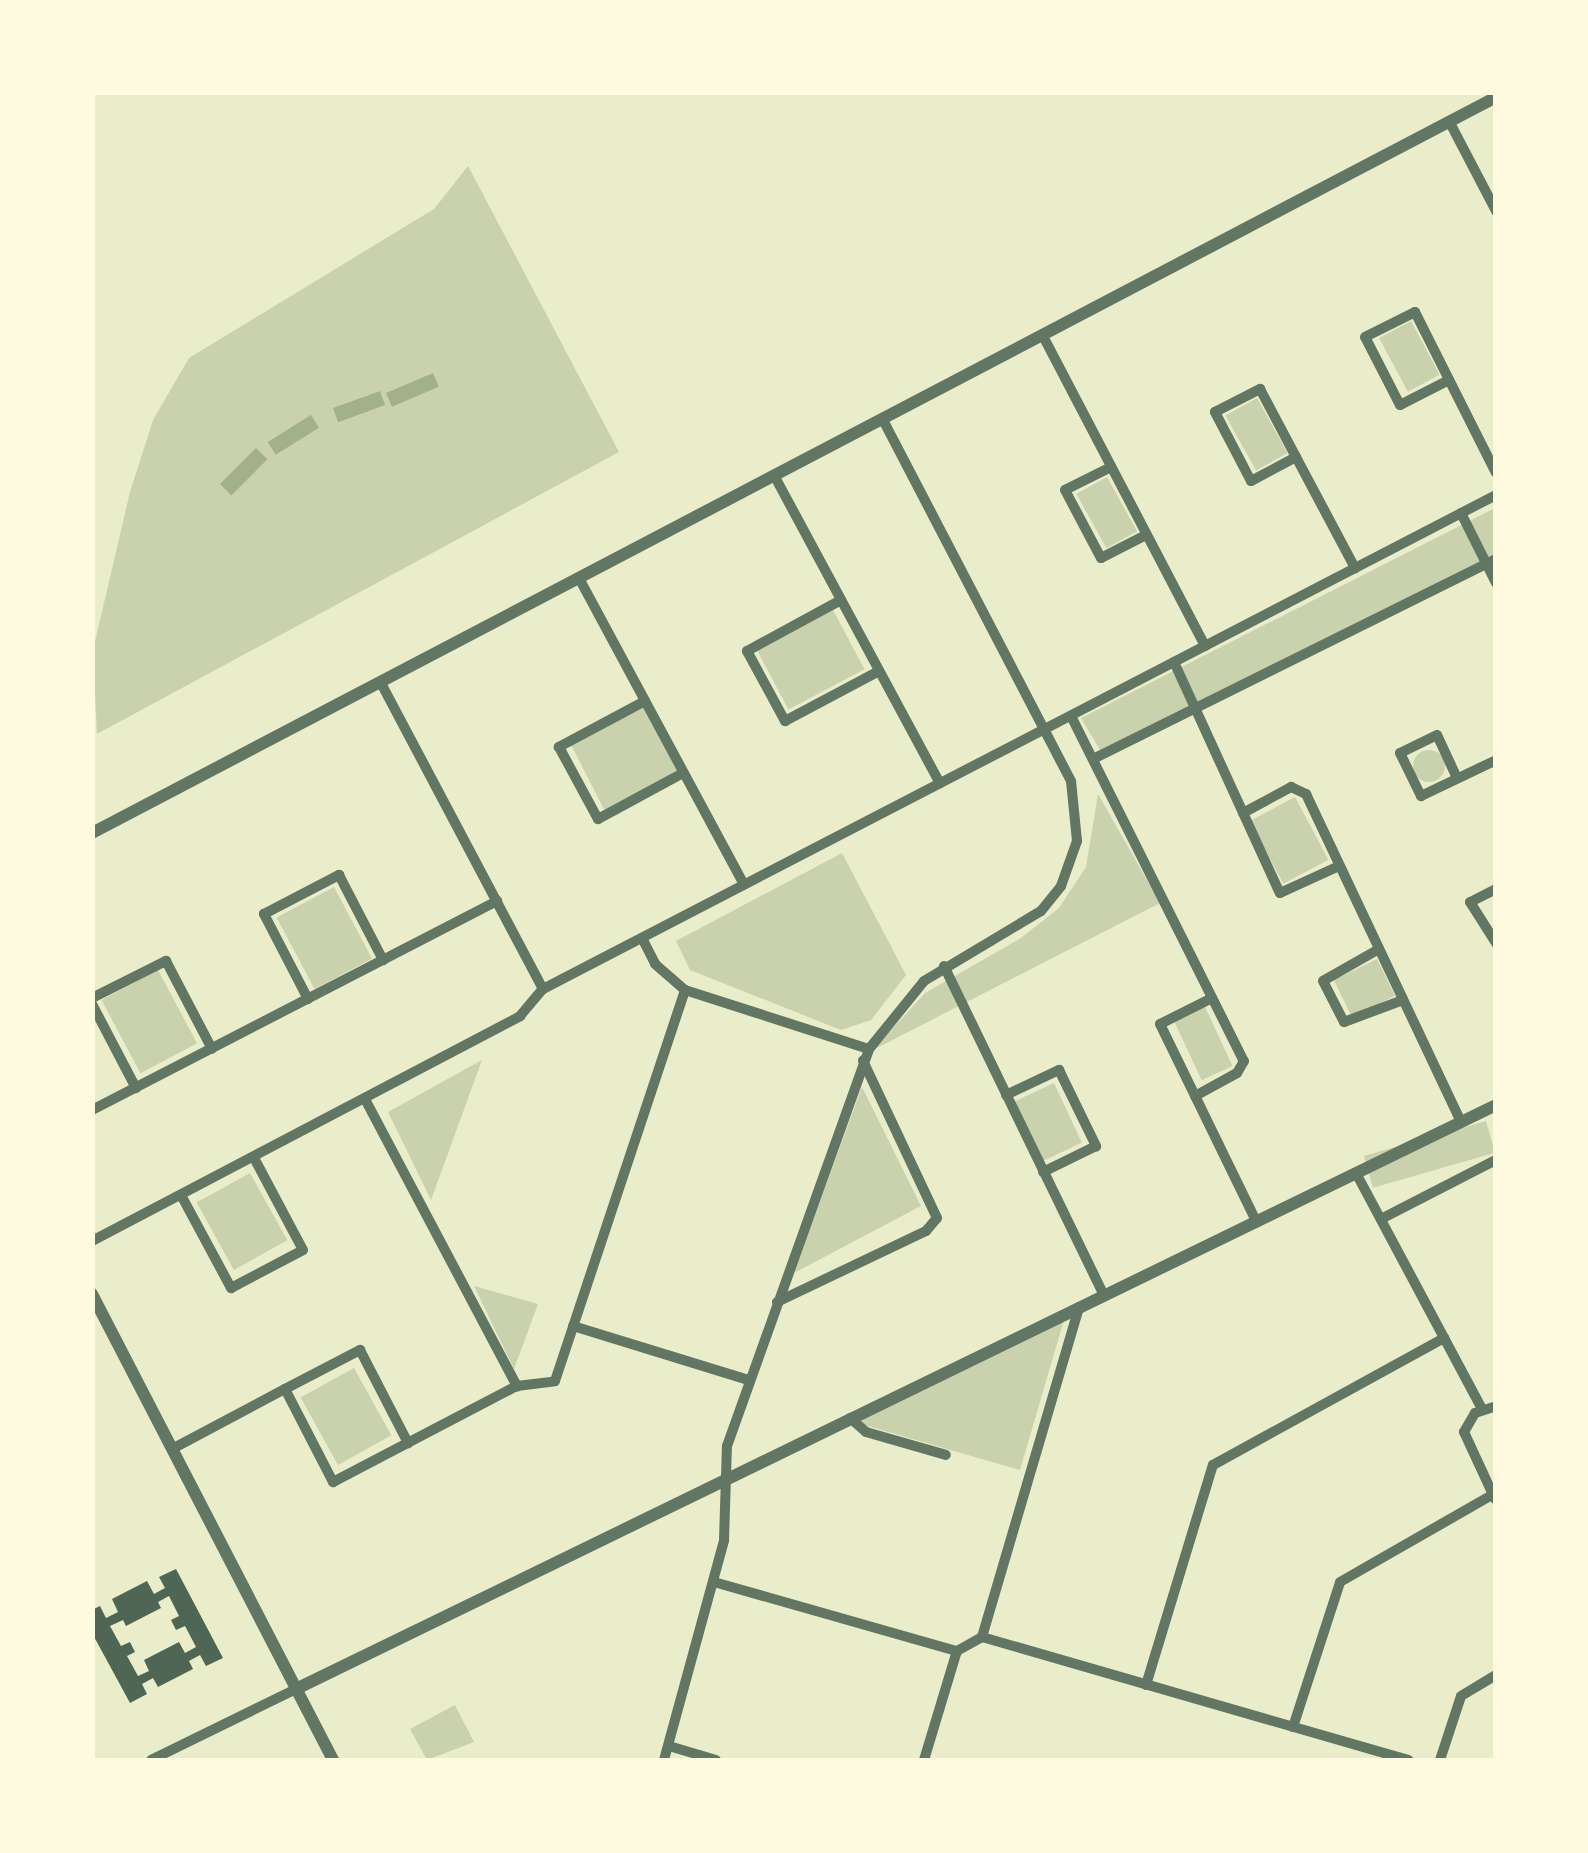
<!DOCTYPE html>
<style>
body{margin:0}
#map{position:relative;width:1588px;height:1853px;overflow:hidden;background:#e9edc9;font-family:"Space Grotesk",sans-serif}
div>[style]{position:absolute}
.green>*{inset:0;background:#cad2ad;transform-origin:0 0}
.round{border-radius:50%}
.water>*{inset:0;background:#a3b18a;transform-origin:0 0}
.building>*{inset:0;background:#4f6655}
.minor>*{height:10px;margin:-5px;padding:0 5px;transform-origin:5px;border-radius:5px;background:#617663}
.tertiary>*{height:12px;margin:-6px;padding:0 6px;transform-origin:6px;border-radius:6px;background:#617663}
span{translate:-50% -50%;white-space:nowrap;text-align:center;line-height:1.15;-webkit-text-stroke:10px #fefae0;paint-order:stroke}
.frame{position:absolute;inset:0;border:95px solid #fefae0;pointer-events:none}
</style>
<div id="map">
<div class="green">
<i style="clip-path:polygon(468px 166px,619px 452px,97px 734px,93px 650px,130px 492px,153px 420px,189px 358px,434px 209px)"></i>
<i style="left:1411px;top:321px;width:61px;height:36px;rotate:62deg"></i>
<i style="left:1257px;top:398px;width:63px;height:36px;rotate:61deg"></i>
<i style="left:1107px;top:477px;width:62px;height:35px;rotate:61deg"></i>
<i style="clip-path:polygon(1495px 508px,1495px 555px,1100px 750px,1081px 718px)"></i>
<i style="left:833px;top:610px;width:67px;height:86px;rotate:62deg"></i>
<i style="left:645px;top:707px;width:73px;height:83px;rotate:63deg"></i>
<i class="round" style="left:1413px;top:750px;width:32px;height:32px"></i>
<i style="clip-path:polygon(1098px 794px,1160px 903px,873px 1050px,925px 993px,1021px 938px,1059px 908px,1086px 867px)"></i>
<i style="left:1295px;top:797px;width:71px;height:51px;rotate:62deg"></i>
<i style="clip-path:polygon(842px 853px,906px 975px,871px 1020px,841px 1030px,690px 970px,676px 941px)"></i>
<i style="left:334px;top:887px;width:81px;height:65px;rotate:62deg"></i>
<i style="left:1377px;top:959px;width:41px;height:48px;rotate:64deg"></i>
<i style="left:158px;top:970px;width:83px;height:64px;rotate:62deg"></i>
<i style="left:1205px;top:1007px;width:65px;height:34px;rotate:65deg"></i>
<i style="clip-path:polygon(482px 1060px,431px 1200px,388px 1112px)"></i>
<i style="left:1054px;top:1083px;width:66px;height:46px;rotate:65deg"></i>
<i style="clip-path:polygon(862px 1087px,921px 1206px,794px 1273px)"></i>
<i style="left:1486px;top:1121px;width:33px;height:127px;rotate:74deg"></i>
<i style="left:250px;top:1173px;width:77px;height:61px;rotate:61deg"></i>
<i style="clip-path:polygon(474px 1286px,538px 1304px,514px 1369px)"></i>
<i style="clip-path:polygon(1064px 1320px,1020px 1470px,854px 1422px)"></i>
<i style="left:354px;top:1368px;width:77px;height:61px;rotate:61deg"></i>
<i style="clip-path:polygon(455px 1705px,474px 1742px,427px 1760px,410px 1729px)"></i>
</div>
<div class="water">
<i style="left:433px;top:373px;width:15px;height:51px;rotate:67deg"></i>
<i style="left:380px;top:391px;width:15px;height:50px;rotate:70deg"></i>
<i style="left:311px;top:415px;width:15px;height:51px;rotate:58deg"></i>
<i style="left:256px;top:448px;width:16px;height:51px;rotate:45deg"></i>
</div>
<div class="building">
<i style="clip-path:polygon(evenodd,176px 1569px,223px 1658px,206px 1666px,200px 1655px,189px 1661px,193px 1669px,158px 1687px,153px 1678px,142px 1684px,147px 1694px,130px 1703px,92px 1633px,92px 1610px,100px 1606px,106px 1618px,118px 1612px,112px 1599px,147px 1581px,154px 1594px,165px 1588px,159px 1577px,176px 1569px,169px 1596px,179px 1616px,171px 1620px,176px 1630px,185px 1626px,196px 1647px,185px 1653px,179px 1642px,144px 1660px,149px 1671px,138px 1676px,127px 1656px,135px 1652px,130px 1642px,121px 1646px,110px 1626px,123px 1620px,126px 1626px,161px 1608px,158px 1602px,169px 1596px)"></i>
</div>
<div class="minor">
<i style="left:1449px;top:121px;width:102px;rotate:62.4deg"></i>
<i style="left:1043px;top:336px;width:350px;rotate:62.4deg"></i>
<i style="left:1449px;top:380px;width:55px;rotate:153deg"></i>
<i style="left:1400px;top:405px;width:76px;rotate:-117.2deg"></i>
<i style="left:1365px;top:337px;width:56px;rotate:-26.6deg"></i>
<i style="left:1415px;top:312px;width:180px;rotate:63.3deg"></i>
<i style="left:1260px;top:389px;width:77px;rotate:62.1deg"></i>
<i style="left:1296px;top:457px;width:51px;rotate:151.9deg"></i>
<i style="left:1251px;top:481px;width:78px;rotate:-117.6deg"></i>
<i style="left:1215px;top:412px;width:51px;rotate:-27.1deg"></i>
<i style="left:1296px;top:457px;width:126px;rotate:62deg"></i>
<i style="left:1111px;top:467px;width:51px;rotate:153.4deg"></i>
<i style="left:1065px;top:490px;width:77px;rotate:62.1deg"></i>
<i style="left:1101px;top:558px;width:51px;rotate:-27.1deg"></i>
<i style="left:775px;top:477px;width:348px;rotate:61.7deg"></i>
<i style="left:1461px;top:513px;width:78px;rotate:63.4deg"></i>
<i style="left:580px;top:580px;width:346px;rotate:61.7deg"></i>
<i style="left:841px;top:600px;width:107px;rotate:151.5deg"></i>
<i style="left:747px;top:651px;width:80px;rotate:61.5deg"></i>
<i style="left:785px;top:721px;width:106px;rotate:-28deg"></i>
<i style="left:1174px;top:662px;width:254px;rotate:65.4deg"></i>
<i style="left:1280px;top:893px;width:65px;rotate:-24.6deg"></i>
<i style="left:382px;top:685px;width:344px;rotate:62.1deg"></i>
<i style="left:645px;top:701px;width:98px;rotate:151.9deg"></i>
<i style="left:559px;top:747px;width:82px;rotate:61.6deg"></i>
<i style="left:598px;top:819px;width:97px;rotate:-28.4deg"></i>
<i style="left:1071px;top:716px;width:386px;rotate:63.4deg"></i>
<i style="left:1244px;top:1061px;width:14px;rotate:120deg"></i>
<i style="left:1237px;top:1073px;width:48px;rotate:151.3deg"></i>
<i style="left:1093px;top:759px;width:450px;rotate:-26.4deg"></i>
<i style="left:1457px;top:778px;width:47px;rotate:-114.9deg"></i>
<i style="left:1437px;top:735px;width:41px;rotate:154.1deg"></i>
<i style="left:1400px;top:753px;width:48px;rotate:64deg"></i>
<i style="left:1421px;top:796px;width:83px;rotate:-25.6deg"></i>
<i style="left:1243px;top:813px;width:55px;rotate:-28.4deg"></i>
<i style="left:1291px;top:787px;width:17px;rotate:25deg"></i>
<i style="left:1306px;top:794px;width:363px;rotate:64.7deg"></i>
<i style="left:1496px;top:889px;width:29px;rotate:153deg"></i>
<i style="left:1470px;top:902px;width:49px;rotate:57.6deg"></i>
<i style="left:642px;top:938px;width:29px;rotate:63deg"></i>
<i style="left:655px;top:964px;width:40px;rotate:41deg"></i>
<i style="left:685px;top:990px;width:193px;rotate:17.8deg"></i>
<i style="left:1379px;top:949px;width:64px;rotate:150.3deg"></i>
<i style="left:1323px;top:981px;width:46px;rotate:62.9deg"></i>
<i style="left:1344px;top:1022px;width:63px;rotate:-20.4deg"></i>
<i style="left:944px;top:966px;width:367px;rotate:64.1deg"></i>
<i style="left:92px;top:998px;width:83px;rotate:-26.6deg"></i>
<i style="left:166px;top:961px;width:99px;rotate:62.4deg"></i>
<i style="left:1212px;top:998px;width:58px;rotate:153.4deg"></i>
<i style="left:1160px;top:1024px;width:219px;rotate:64deg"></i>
<i style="left:308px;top:999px;width:96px;rotate:-117.4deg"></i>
<i style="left:264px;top:914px;width:85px;rotate:-27.5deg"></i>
<i style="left:339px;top:875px;width:96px;rotate:62.6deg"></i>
<i style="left:92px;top:1004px;width:95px;rotate:62.4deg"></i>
<i style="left:1006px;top:1095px;width:59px;rotate:-25.3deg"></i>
<i style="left:1059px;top:1070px;width:85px;rotate:64deg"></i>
<i style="left:1096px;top:1146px;width:59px;rotate:153.9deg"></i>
<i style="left:366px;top:1101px;width:323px;rotate:62.1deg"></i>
<i style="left:92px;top:1110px;width:456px;rotate:-27.3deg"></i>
<i style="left:1356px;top:1173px;width:268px;rotate:61.9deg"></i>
<i style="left:181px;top:1195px;width:106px;rotate:61.7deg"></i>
<i style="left:231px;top:1288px;width:81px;rotate:-27.8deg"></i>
<i style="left:303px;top:1250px;width:104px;rotate:-118deg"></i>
<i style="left:1381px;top:1219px;width:129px;rotate:-27.2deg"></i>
<i style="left:92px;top:1241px;width:484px;rotate:-27.7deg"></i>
<i style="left:520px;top:1016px;width:35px;rotate:-50deg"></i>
<i style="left:543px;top:989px;width:1073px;rotate:-27.4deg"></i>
<i style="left:777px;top:1302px;width:165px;rotate:-25.5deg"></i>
<i style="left:926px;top:1231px;width:17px;rotate:-50deg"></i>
<i style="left:937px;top:1218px;width:174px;rotate:-115.2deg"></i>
<i style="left:573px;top:1326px;width:184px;rotate:17.1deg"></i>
<i style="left:285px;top:1389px;width:85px;rotate:-27.5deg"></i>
<i style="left:360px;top:1350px;width:105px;rotate:62.7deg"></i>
<i style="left:850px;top:1418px;width:21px;rotate:41deg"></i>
<i style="left:866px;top:1432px;width:83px;rotate:16deg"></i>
<i style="left:172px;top:1449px;width:128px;rotate:-28deg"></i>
<i style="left:285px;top:1389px;width:105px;rotate:62.7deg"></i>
<i style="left:333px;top:1482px;width:208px;rotate:-27.6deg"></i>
<i style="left:517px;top:1386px;width:38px;rotate:-7deg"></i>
<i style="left:555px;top:1381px;width:412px;rotate:-71.6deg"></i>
<i style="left:1495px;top:1499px;width:74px;rotate:-114.8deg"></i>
<i style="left:1464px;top:1432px;width:22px;rotate:-60deg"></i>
<i style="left:1475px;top:1413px;width:22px;rotate:-18deg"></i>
<i style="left:714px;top:1582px;width:253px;rotate:15.9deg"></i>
<i style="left:982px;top:1637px;width:444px;rotate:16.1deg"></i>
<i style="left:1146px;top:1685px;width:230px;rotate:-73.1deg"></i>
<i style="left:1213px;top:1465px;width:264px;rotate:-28.8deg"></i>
<i style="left:1293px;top:1727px;width:152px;rotate:-72deg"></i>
<i style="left:1340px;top:1582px;width:175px;rotate:-29.8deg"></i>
<i style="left:669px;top:1746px;width:49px;rotate:16.6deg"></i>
<i style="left:151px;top:1760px;width:161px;rotate:-26.1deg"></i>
<i style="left:664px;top:1760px;width:228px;rotate:-74.7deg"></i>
<i style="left:724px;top:1540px;width:94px;rotate:-88.2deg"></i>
<i style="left:727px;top:1446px;width:422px;rotate:-70.3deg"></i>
<i style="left:869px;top:1049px;width:87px;rotate:-51deg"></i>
<i style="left:924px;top:981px;width:136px;rotate:-30.9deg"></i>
<i style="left:1041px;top:911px;width:32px;rotate:-51deg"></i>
<i style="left:1061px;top:886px;width:48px;rotate:-70.4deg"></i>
<i style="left:1077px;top:841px;width:60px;rotate:-95.7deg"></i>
<i style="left:1071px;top:781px;width:407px;rotate:-117.5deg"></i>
<i style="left:924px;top:1760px;width:114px;rotate:-73.2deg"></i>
<i style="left:957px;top:1651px;width:29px;rotate:-29deg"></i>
<i style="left:982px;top:1637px;width:344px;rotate:-73.6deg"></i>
<i style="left:1440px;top:1760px;width:67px;rotate:-71.8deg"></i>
<i style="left:1461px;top:1696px;width:41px;rotate:-31deg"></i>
</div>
<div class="tertiary">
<i style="left:92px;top:833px;width:1585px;rotate:-27.66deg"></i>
<i style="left:92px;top:1294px;width:525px;rotate:62.65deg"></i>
<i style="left:296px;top:1689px;width:1335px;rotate:-25.95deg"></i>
</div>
<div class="frame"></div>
</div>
